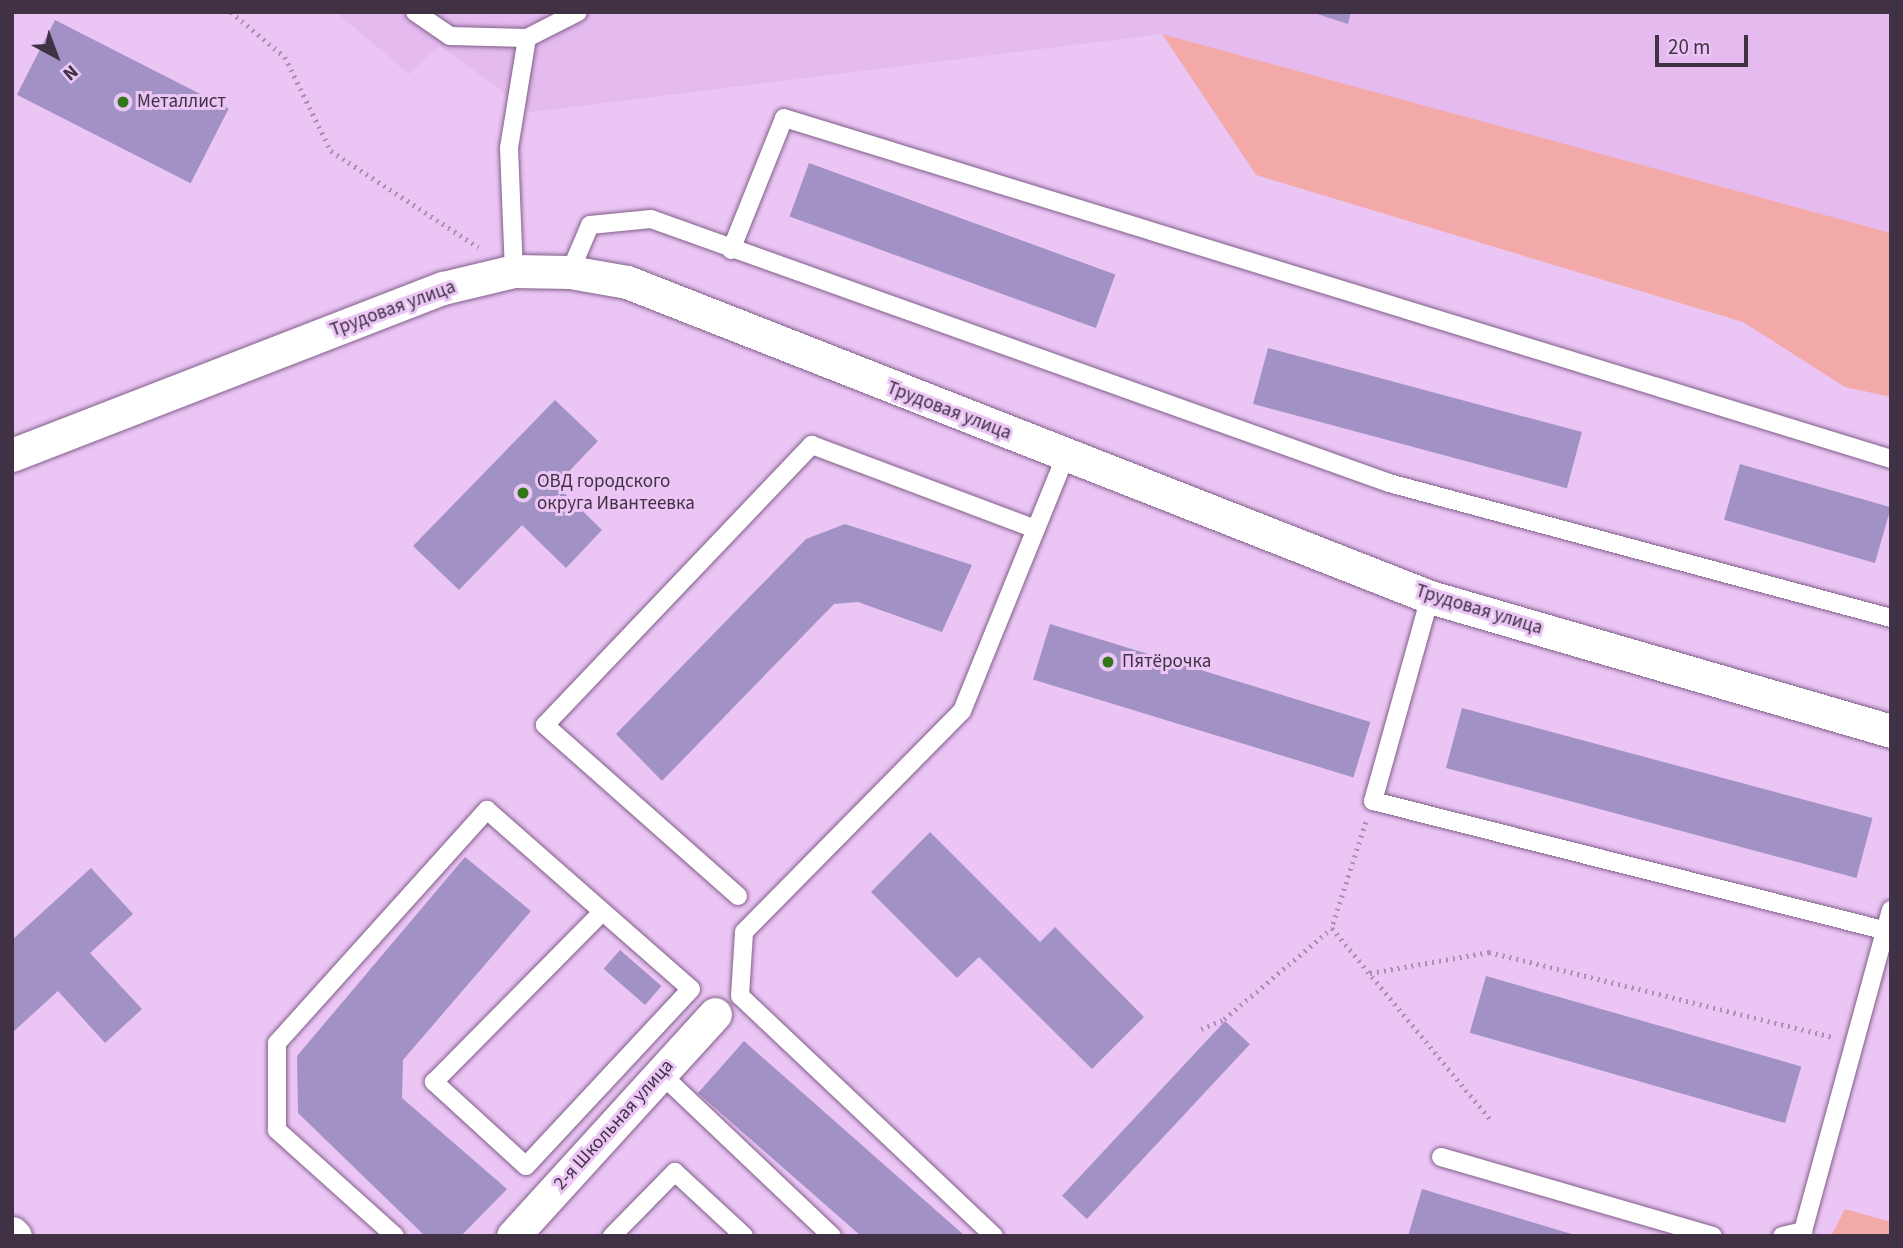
<!DOCTYPE html>
<meta charset="utf-8">
<style>
body{margin:0}
#map{position:relative;width:1903px;height:1248px;overflow:hidden;background:#ebc6f5;font-family:"Source Sans 3",sans-serif}
div>[style]{position:absolute}
.built>*{inset:0;background:#e4baef}
.green>*{inset:0;background:#f4a9a9}
.building>*{inset:0;background:#a291c4;transform-origin:0 0}
.path>*{height:4.5px;margin-top:-2.25px;transform-origin:0;background:repeating-linear-gradient(90deg,#ac8fb4 0 2px,transparent 0 7px)}
.roads{filter:drop-shadow(0 0 2px #805f89) drop-shadow(0 0 2px #805f89)}
.lane>*{height:18px;margin:-9px;padding:0 9px;transform-origin:9px;border-radius:9px;background:#fff}
.street>*{height:33px;margin:-16.5px;padding:0 16.5px;transform-origin:16.5px;border-radius:16.5px;background:#fff}
.dots>*{width:19px;height:19px;translate:-50% -50%;box-sizing:border-box;border:4px solid #ebc6f5;border-radius:50%}
span{translate:-50% -50%;white-space:nowrap;text-align:center;line-height:1.15;-webkit-text-stroke:6px #ebc6f5;paint-order:stroke}
.poi-label{font-size:19px;color:#403144}
.left{translate:0 -50%;text-align:left}
.street-label{font-size:19px;color:#403144}
.frame{position:absolute;inset:0;border:14px solid #403144;pointer-events:none}
.north{position:absolute;left:21px;top:21px;width:70px;height:70px;-webkit-text-stroke:5px #ebc6f5;paint-order:stroke;rotate:139deg;font-size:19px;font-weight:700;line-height:28px;text-align:center;color:#403144}
.north::after{content:'';display:block;margin:auto;width:24px;height:32px;background:#403144;clip-path:polygon(50% 0,100% 100%,50% 72%,0 100%)}
.scale{position:absolute;left:1655px;top:35px;width:93px;height:32px;box-sizing:border-box;border:4px solid #403144;border-top:0;padding-left:9px;font-size:21px;line-height:24px;white-space:nowrap;color:#403144;-webkit-text-stroke:5px #ebc6f5;paint-order:stroke}
</style>
<div id="map">
<div class="built">
<i style="clip-path:polygon(336px 12px,1891px 12px,1891px 233px,1162px 34px,531px 112px,440px 46px,409px 74px)"></i>
</div>
<div class="green">
<i style="clip-path:polygon(1162px 34px,1891px 233px,1891px 397px,1845px 387px,1743px 322px,1256px 175px)"></i>
<i style="clip-path:polygon(1845px 1209px,1891px 1222px,1891px 1236px,1831px 1236px)"></i>
</div>
<div class="building">
<i style="clip-path:polygon(1311px 12px,1351px 12px,1348px 24px)"></i>
<i style="left:55px;top:20px;width:195px;height:84px;rotate:27deg"></i>
<i style="left:809px;top:163px;width:326px;height:57px;rotate:20deg"></i>
<i style="left:1268px;top:348px;width:325px;height:58px;rotate:15deg"></i>
<i style="clip-path:polygon(555px 400px,598px 441px,556px 485px,602px 530px,566px 568px,522px 525px,459px 590px,413px 546px)"></i>
<i style="left:1740px;top:464px;width:157px;height:58px;rotate:16deg"></i>
<i style="clip-path:polygon(845px 524px,972px 565px,942px 632px,858px 602px,834px 604px,662px 781px,616px 734px,806px 539px)"></i>
<i style="left:1050px;top:624px;width:335px;height:58px;rotate:17deg"></i>
<i style="left:1462px;top:708px;width:425px;height:62px;rotate:15deg"></i>
<i style="clip-path:polygon(930px 832px,1040px 942px,1055px 927px,1144px 1017px,1092px 1069px,979px 957px,957px 978px,871px 892px)"></i>
<i style="clip-path:polygon(465px 857px,531px 911px,403px 1060px,402px 1098px,507px 1189px,461px 1236px,425px 1236px,298px 1113px,297px 1056px)"></i>
<i style="clip-path:polygon(91px 868px,133px 914px,90px 953px,142px 1009px,105px 1043px,58px 991px,12px 1033px,12px 940px)"></i>
<i style="left:620px;top:950px;width:55px;height:25px;rotate:41deg"></i>
<i style="left:1486px;top:976px;width:328px;height:59px;rotate:16deg"></i>
<i style="left:1225px;top:1021px;width:34px;height:239px;rotate:43deg"></i>
<i style="clip-path:polygon(744px 1041px,965px 1236px,861px 1236px,698px 1093px)"></i>
<i style="clip-path:polygon(1422px 1189px,1575px 1235px,1574px 1236px,1408px 1236px)"></i>
</div>
<div class="path">
<i style="left:231px;top:12px;width:70px;rotate:39.8deg"></i>
<i style="left:285px;top:57px;width:105px;rotate:63.9deg"></i>
<i style="left:331px;top:151px;width:176px;rotate:33.1deg"></i>
<i style="left:1366px;top:822px;width:111px;rotate:107.8deg"></i>
<i style="left:1332px;top:928px;width:249px;rotate:50.4deg"></i>
<i style="left:1370px;top:973px;width:121px;rotate:-10deg"></i>
<i style="left:1489px;top:952px;width:354px;rotate:13.9deg"></i>
<i style="left:1201px;top:1029px;width:25px;rotate:-23deg"></i>
<i style="left:1224px;top:1019px;width:141px;rotate:-40.1deg"></i>
</div>
<div class="roads">
<div class="lane">
<i style="left:415px;top:12px;width:42px;rotate:34.4deg"></i>
<i style="left:450px;top:36px;width:77px;rotate:1.5deg"></i>
<i style="left:527px;top:38px;width:111px;rotate:99.3deg"></i>
<i style="left:509px;top:148px;width:123px;rotate:87.7deg"></i>
<i style="left:527px;top:38px;width:57px;rotate:-27deg"></i>
<i style="left:731px;top:250px;width:142px;rotate:-68.1deg"></i>
<i style="left:784px;top:118px;width:1158px;rotate:17.12deg"></i>
<i style="left:570px;top:272px;width:51px;rotate:-66.9deg"></i>
<i style="left:590px;top:225px;width:61px;rotate:-5.6deg"></i>
<i style="left:651px;top:219px;width:784px;rotate:19.68deg"></i>
<i style="left:1389px;top:483px;width:520px;rotate:15.05deg"></i>
<i style="left:1430px;top:597px;width:212px;rotate:105.6deg"></i>
<i style="left:1373px;top:801px;width:534px;rotate:14.19deg"></i>
<i style="left:738px;top:896px;width:258px;rotate:-138.5deg"></i>
<i style="left:545px;top:725px;width:387px;rotate:-46.4deg"></i>
<i style="left:812px;top:445px;width:239px;rotate:20.6deg"></i>
<i style="left:661px;top:1074px;width:236px;rotate:43.5deg"></i>
<i style="left:1441px;top:1157px;width:283px;rotate:16.2deg"></i>
<i style="left:395px;top:1236px;width:159px;rotate:-138.1deg"></i>
<i style="left:277px;top:1130px;width:87px;rotate:-90deg"></i>
<i style="left:277px;top:1043px;width:314px;rotate:-48deg"></i>
<i style="left:487px;top:810px;width:271px;rotate:41.3deg"></i>
<i style="left:691px;top:989px;width:242px;rotate:133deg"></i>
<i style="left:526px;top:1166px;width:125px;rotate:-137.6deg"></i>
<i style="left:434px;top:1082px;width:236px;rotate:-45.3deg"></i>
<i style="left:612px;top:1236px;width:90px;rotate:-45.5deg"></i>
<i style="left:675px;top:1172px;width:94px;rotate:42.8deg"></i>
<i style="left:994px;top:1236px;width:349px;rotate:-136.6deg"></i>
<i style="left:740px;top:996px;width:64px;rotate:-86.4deg"></i>
<i style="left:744px;top:932px;width:310px;rotate:-45.4deg"></i>
<i style="left:962px;top:711px;width:274px;rotate:-67.9deg"></i>
<i style="left:1782px;top:1236px;width:22px;rotate:-13deg"></i>
<i style="left:1803px;top:1231px;width:333px;rotate:-74.7deg"></i>
</div>
<div class="street">
<i style="left:12px;top:455px;width:462px;rotate:-21.2deg"></i>
<i style="left:443px;top:288px;width:73px;rotate:-13.5deg"></i>
<i style="left:514px;top:271px;width:56px;rotate:1deg"></i>
<i style="left:570px;top:272px;width:58px;rotate:10deg"></i>
<i style="left:627px;top:282px;width:863px;rotate:21.42deg"></i>
<i style="left:1430px;top:597px;width:480px;rotate:16.2deg"></i>
<i style="left:12px;top:1233px;width:4px;rotate:45deg"></i>
<i style="left:513px;top:1236px;width:300px;rotate:-47.7deg"></i>
</div>
</div>
<div class="dots">
<i style="left:123px;top:102px;background:#32781b"></i>
<i style="left:523px;top:493px;background:#32781b"></i>
<i style="left:1108px;top:662px;background:#32781b"></i>
</div>
<div class="poi-label">
<span class="left" style="left:137px;top:102px">Металлист</span>
<span class="left" style="left:537px;top:493px">ОВД городского<br>округа Ивантеевка</span>
<span class="left" style="left:1122px;top:662px">Пятёрочка</span>
</div>
<div class="street-label">
<span style="left:393px;top:309px;rotate:-20deg">Трудовая улица</span>
<span style="left:949px;top:411px;rotate:21deg">Трудовая улица</span>
<span style="left:1479px;top:610px;rotate:17deg">Трудовая улица</span>
<span style="left:614px;top:1125px;rotate:-48deg">2-я Школьная улица</span>
</div>
<div class="frame"></div>
<div class="north">N</div>
<div class="scale">20 m</div>
</div>
